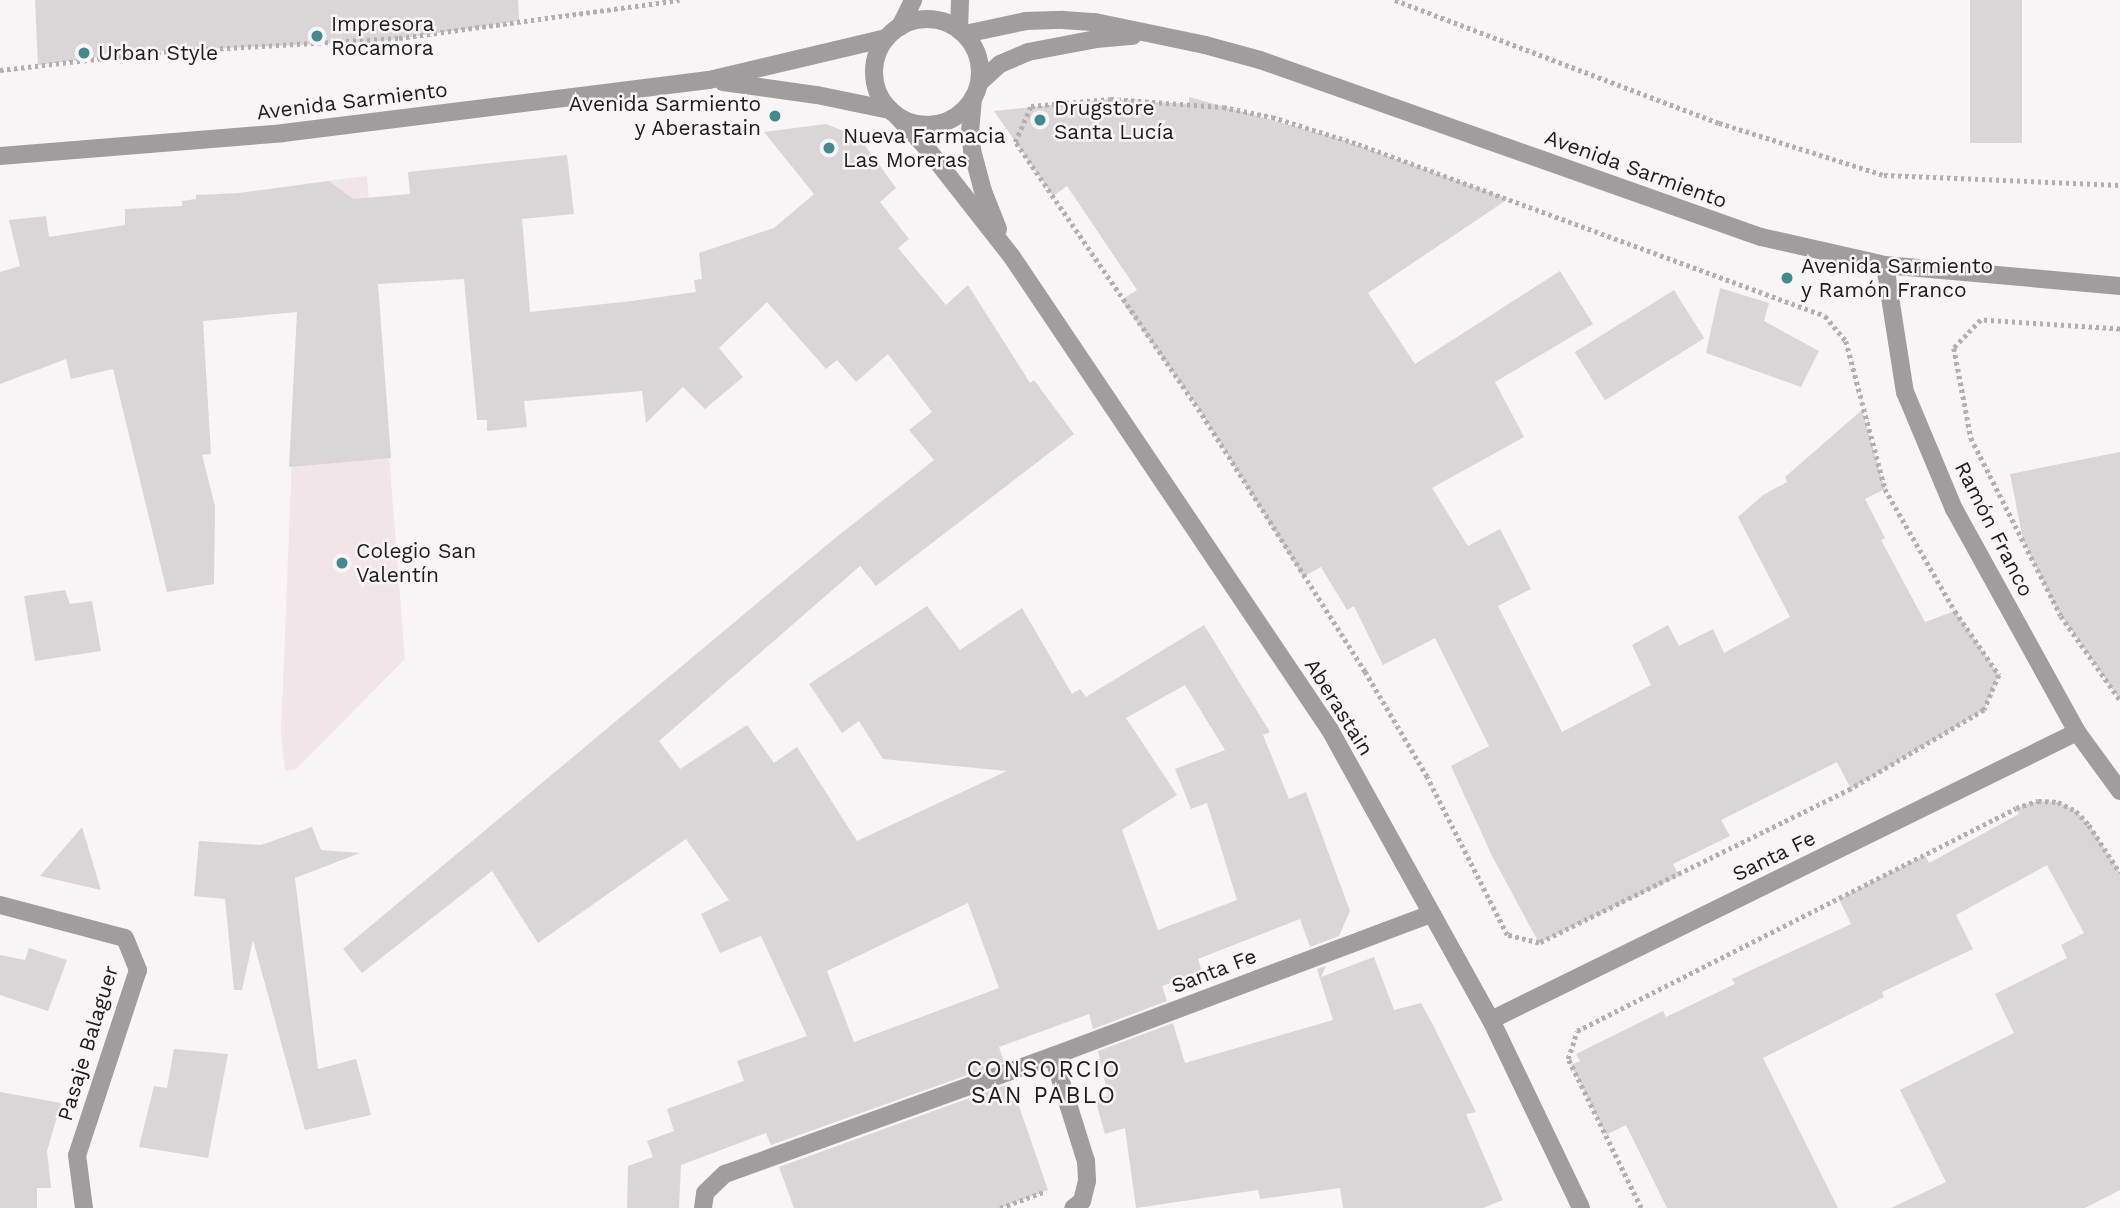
<!DOCTYPE html>
<meta charset="utf-8">
<style>
body{margin:0}
#map{position:relative;width:2120px;height:1208px;overflow:hidden;background:#f9f4f6;font-family:"Work Sans",sans-serif}
div>[style]{position:absolute}
.built>*{inset:0;background:#f2e5ea}
.building>*{inset:0;background:#dad5d7;transform-origin:0 0}
.path>*{height:4.5px;margin-top:-2.25px;transform-origin:0;background:repeating-linear-gradient(90deg,#b3afb0 0 3.5px,transparent 0 7px)}
.minor>*{height:18px;margin:-9px;padding:0 9px;transform-origin:9px;border-radius:9px;background:#9f9d9e}
.minor>.ring{margin:-9px;padding:0;box-sizing:content-box;background:none;border:18px solid #9f9d9e;border-radius:50%}
.dots>*{width:19px;height:19px;translate:-50% -50%;box-sizing:border-box;border:4px solid #f9f4f6;border-radius:50%}
span{translate:-50% -50%;white-space:nowrap;text-align:center;line-height:1.15;-webkit-text-stroke:5px #f9f4f6;paint-order:stroke}
.poi-label{font-size:21px;color:#1d1b1c}
.left{translate:0 -50%;text-align:left}
.right{translate:-100% -50%;text-align:right}
.street-label{font-size:21px;color:#1d1b1c}
.neighbourhood-label{font-size:23px;color:#1d1b1c;letter-spacing:2px}
</style>
<div id="map">
<div class="built">
<i style="clip-path:polygon(367px 176px,405px 659px,295px 770px,285px 771px,281px 733px,303px 184px)"></i>
</div>
<div class="building">
<i style="clip-path:polygon(35px 0,518px 0,519px 21px,383px 41px,99px 54px,99px 57px,38px 65px)"></i>
<i style="left:1970px;top:0;width:52px;height:143px"></i>
<i style="clip-path:polygon(1189px 97px,1340px 139px,1508px 199px,1368px 293px,1415px 364px,1560px 271px,1593px 324px,1495px 382px,1524px 437px,1432px 488px,1468px 546px,1500px 529px,1531px 589px,1498px 606px,1562px 732px,1651px 685px,1632px 645px,1668px 625px,1679px 646px,1713px 629px,1724px 653px,1790px 617px,1738px 517px,1763px 495px,1787px 482px,1785px 477px,1862px 410px,1885px 489px,1865px 499px,1885px 538px,1881px 540px,1925px 622px,1955px 611px,1999px 675px,1984px 710px,1851px 789px,1837px 762px,1721px 820px,1730px 836px,1673px 864px,1679px 876px,1539px 943px,1492px 856px,1451px 766px,1489px 746px,1435px 638px,1383px 665px,1354px 606px,1347px 610px,1321px 567px,1303px 577px,1199px 409px,1121px 300px,1137px 290px,1067px 186px,1053px 196px,994px 111px,1110px 99px,1189px 104px)"></i>
<i style="clip-path:polygon(evenodd,826px 124px,859px 137px,896px 188px,880px 202px,909px 239px,898px 248px,946px 305px,968px 285px,1030px 383px,1034px 380px,1074px 434px,876px 586px,860px 566px,659px 741px,680px 769px,747px 725px,774px 763px,797px 747px,857px 841px,1007px 771px,883px 759px,859px 721px,842px 733px,809px 684px,927px 606px,960px 650px,1022px 608px,1072px 694px,1080px 689px,1086px 697px,1204px 625px,1270px 732px,1263px 735px,1289px 799px,1306px 792px,1350px 911px,1339px 936px,1310px 947px,1300px 919px,1198px 959px,1202px 972px,1162px 986px,1167px 1001px,1093px 1029px,1089px 1014px,999px 1047px,1004px 1062px,771px 1145px,766px 1133px,681px 1165px,679px 1208px,627px 1208px,628px 1166px,653px 1157px,647px 1141px,674px 1131px,667px 1109px,744px 1081px,737px 1061px,807px 1036px,761px 936px,720px 953px,701px 914px,729px 900px,686px 839px,538px 943px,492px 871px,362px 973px,343px 949px,834px 539px,934px 460px,909px 430px,932px 412px,888px 354px,856px 382px,837px 360px,826px 369px,767px 302px,719px 348px,743px 377px,705px 409px,683px 387px,646px 423px,642px 391px,524px 401px,527px 427px,487px 431px,487px 420px,477px 420px,464px 279px,378px 284px,391px 458px,289px 467px,297px 312px,203px 321px,211px 454px,202px 455px,215px 506px,214px 584px,167px 592px,113px 369px,71px 379px,66px 359px,0 384px,0 272px,20px 266px,9px 220px,46px 216px,49px 237px,125px 225px,125px 209px,182px 206px,182px 201px,196px 199px,196px 195px,238px 193px,329px 181px,353px 199px,410px 194px,408px 172px,567px 155px,574px 214px,522px 219px,530px 312px,632px 301px,696px 292px,694px 280px,702px 279px,699px 253px,774px 228px,814px 194px,764px 132px,826px 124px,1185px 685px,1225px 750px,1175px 769px,1191px 809px,1207px 803px,1237px 900px,1158px 930px,1122px 830px,1177px 795px,1126px 718px,1185px 685px,826px 124px,968px 903px,999px 988px,854px 1042px,827px 971px,968px 903px)"></i>
<i style="clip-path:polygon(1720px 288px,1769px 303px,1764px 321px,1819px 351px,1801px 387px,1706px 353px)"></i>
<i style="left:1674px;top:290px;width:57px;height:117px;rotate:58deg"></i>
<i style="clip-path:polygon(2120px 452px,2120px 700px,2056px 608px,2023px 540px,2010px 474px)"></i>
<i style="clip-path:polygon(65px 590px,70px 604px,92px 601px,101px 651px,35px 661px,24px 596px)"></i>
<i style="clip-path:polygon(2038px 801px,2058px 802px,2076px 811px,2091px 827px,2120px 873px,2120px 1190px,2085px 1208px,1891px 1208px,1946px 1182px,1900px 1090px,2014px 1033px,1995px 994px,2067px 958px,2061px 945px,2084px 933px,2047px 865px,1956px 915px,1973px 949px,1882px 992px,1884px 997px,1763px 1058px,1838px 1208px,1667px 1208px,1626px 1125px,1606px 1135px,1571px 1065px,1580px 1061px,1576px 1054px,1663px 1011px,1666px 1017px,1735px 984px,1732px 979px,1851px 924px,1839px 899px,1925px 855px,1929px 863px,2019px 814px,2016px 808px)"></i>
<i style="clip-path:polygon(82px 827px,101px 890px,40px 876px)"></i>
<i style="clip-path:polygon(312px 827px,321px 850px,360px 853px,295px 878px,318px 1069px,356px 1059px,371px 1115px,305px 1130px,253px 940px,242px 990px,234px 990px,225px 899px,194px 896px,199px 841px,261px 845px)"></i>
<i style="clip-path:polygon(29px 948px,67px 960px,48px 1011px,0 995px,0 955px,25px 960px)"></i>
<i style="clip-path:polygon(1374px 957px,1394px 1010px,1421px 1003px,1433px 1025px,1476px 1112px,1466px 1114px,1503px 1200px,1483px 1208px,1343px 1208px,1340px 1188px,1260px 1199px,1258px 1190px,1136px 1208px,1125px 1128px,1105px 1134px,1095px 1099px,1108px 1096px,1098px 1051px,1173px 1023px,1185px 1063px,1333px 1020px,1317px 969px,1326px 966px,1321px 977px)"></i>
<i style="clip-path:polygon(174px 1049px,228px 1054px,208px 1158px,139px 1147px,154px 1086px,167px 1088px)"></i>
<i style="clip-path:polygon(1011px 1083px,1048px 1190px,1000px 1208px,794px 1208px,779px 1167px)"></i>
<i style="clip-path:polygon(0 1092px,61px 1103px,47px 1151px,51px 1188px,37px 1188px,37px 1208px,0 1208px)"></i>
</div>
<div class="path">
<i style="left:1395px;top:0;width:347px;rotate:20.8deg"></i>
<i style="left:1719px;top:123px;width:173px;rotate:17.5deg"></i>
<i style="left:1884px;top:175px;width:236px;rotate:2.4deg"></i>
<i style="left:0;top:70px;width:158px;rotate:-6.5deg"></i>
<i style="left:157px;top:52px;width:242px;rotate:-3.3deg"></i>
<i style="left:399px;top:38px;width:283px;rotate:-7.7deg"></i>
<i style="left:1110px;top:99px;width:113px;rotate:4deg"></i>
<i style="left:1223px;top:107px;width:50px;rotate:11.5deg"></i>
<i style="left:1272px;top:117px;width:90px;rotate:17.4deg"></i>
<i style="left:1358px;top:144px;width:498px;rotate:20.2deg"></i>
<i style="left:1825px;top:316px;width:33px;rotate:50deg"></i>
<i style="left:1846px;top:341px;width:153px;rotate:75.2deg"></i>
<i style="left:1885px;top:489px;width:141px;rotate:60.2deg"></i>
<i style="left:1955px;top:611px;width:78px;rotate:55.5deg"></i>
<i style="left:1999px;top:675px;width:38px;rotate:113deg"></i>
<i style="left:1984px;top:710px;width:155px;rotate:149.3deg"></i>
<i style="left:1851px;top:789px;width:348px;rotate:153.7deg"></i>
<i style="left:1539px;top:943px;width:33px;rotate:-166deg"></i>
<i style="left:1507px;top:935px;width:177px;rotate:-116.9deg"></i>
<i style="left:1427px;top:777px;width:122px;rotate:-120.6deg"></i>
<i style="left:1365px;top:672px;width:315px;rotate:-122.4deg"></i>
<i style="left:1196px;top:406px;width:320px;rotate:-124.4deg"></i>
<i style="left:1015px;top:142px;width:39px;rotate:-66deg"></i>
<i style="left:1031px;top:106px;width:79px;rotate:-5.1deg"></i>
<i style="left:2120px;top:329px;width:139px;rotate:-176.3deg"></i>
<i style="left:1981px;top:320px;width:39px;rotate:134deg"></i>
<i style="left:1954px;top:348px;width:92px;rotate:79.3deg"></i>
<i style="left:1971px;top:438px;width:199px;rotate:63.2deg"></i>
<i style="left:2061px;top:616px;width:103px;rotate:54.9deg"></i>
<i style="left:1000px;top:1208px;width:49px;rotate:-20.3deg"></i>
<i style="left:1641px;top:1208px;width:166px;rotate:-116.1deg"></i>
<i style="left:1568px;top:1059px;width:29px;rotate:-72deg"></i>
<i style="left:1577px;top:1031px;width:492px;rotate:-26.9deg"></i>
<i style="left:2016px;top:808px;width:23px;rotate:-18deg"></i>
<i style="left:2038px;top:801px;width:20px;rotate:3deg"></i>
<i style="left:2058px;top:802px;width:20px;rotate:27deg"></i>
<i style="left:2076px;top:811px;width:19px;rotate:47deg"></i>
<i style="left:2089px;top:825px;width:57px;rotate:57.1deg"></i>
</div>
<div class="minor">
<i class="ring" style="left:874px;top:19px;width:88px;height:88px"></i>
<i style="left:900px;top:27px;width:30px;rotate:-64deg"></i>
<i style="left:959px;top:30px;width:30px;rotate:-88deg"></i>
<i style="left:965px;top:34px;width:62px;rotate:-12deg"></i>
<i style="left:1026px;top:21px;width:37px;rotate:-2deg"></i>
<i style="left:1063px;top:20px;width:32px;rotate:4deg"></i>
<i style="left:1095px;top:22px;width:112px;rotate:11.8deg"></i>
<i style="left:1205px;top:45px;width:57px;rotate:15.3deg"></i>
<i style="left:1260px;top:60px;width:531px;rotate:19.46deg"></i>
<i style="left:1761px;top:237px;width:127px;rotate:12.7deg"></i>
<i style="left:1885px;top:265px;width:236px;rotate:5.1deg"></i>
<i style="left:723px;top:82px;width:95px;rotate:7.9deg"></i>
<i style="left:817px;top:95px;width:75px;rotate:11.6deg"></i>
<i style="left:980px;top:82px;width:27px;rotate:-42deg"></i>
<i style="left:1000px;top:64px;width:30px;rotate:-23deg"></i>
<i style="left:1028px;top:52px;width:69px;rotate:-10.8deg"></i>
<i style="left:1096px;top:39px;width:37px;rotate:-5deg"></i>
<i style="left:973px;top:98px;width:33px;rotate:95deg"></i>
<i style="left:970px;top:131px;width:19px;rotate:84deg"></i>
<i style="left:972px;top:150px;width:42px;rotate:75deg"></i>
<i style="left:983px;top:191px;width:41px;rotate:68.5deg"></i>
<i style="left:897px;top:116px;width:41px;rotate:47deg"></i>
<i style="left:925px;top:146px;width:141px;rotate:51.9deg"></i>
<i style="left:1012px;top:257px;width:570px;rotate:56.09deg"></i>
<i style="left:1330px;top:730px;width:332px;rotate:61deg"></i>
<i style="left:1491px;top:1020px;width:208px;rotate:64.4deg"></i>
<i style="left:0;top:156px;width:284px;rotate:-4.6deg"></i>
<i style="left:283px;top:133px;width:429px;rotate:-7.1deg"></i>
<i style="left:709px;top:80px;width:182px;rotate:-13.3deg"></i>
<i style="left:1885px;top:265px;width:129px;rotate:81.1deg"></i>
<i style="left:1905px;top:392px;width:127px;rotate:67.3deg"></i>
<i style="left:1954px;top:509px;width:255px;rotate:61.1deg"></i>
<i style="left:2077px;top:732px;width:73px;rotate:53.9deg"></i>
<i style="left:0;top:905px;width:129px;rotate:14.8deg"></i>
<i style="left:125px;top:938px;width:35px;rotate:68deg"></i>
<i style="left:138px;top:970px;width:195px;rotate:108.2deg"></i>
<i style="left:77px;top:1155px;width:53px;rotate:82.5deg"></i>
<i style="left:1491px;top:1020px;width:653px;rotate:-26.17deg"></i>
<i style="left:1053px;top:1056px;width:110px;rotate:72.6deg"></i>
<i style="left:1086px;top:1161px;width:20px;rotate:87deg"></i>
<i style="left:1087px;top:1181px;width:21px;rotate:104deg"></i>
<i style="left:1082px;top:1201px;width:11px;rotate:142deg"></i>
<i style="left:703px;top:1208px;width:15px;rotate:-82deg"></i>
<i style="left:705px;top:1193px;width:28px;rotate:-44deg"></i>
<i style="left:725px;top:1174px;width:349px;rotate:-19.8deg"></i>
<i style="left:1053px;top:1056px;width:404px;rotate:-20.6deg"></i>
</div>
<div class="dots">
<i style="left:317px;top:36px;background:#428a8e"></i>
<i style="left:84px;top:53px;background:#428a8e"></i>
<i style="left:775px;top:116px;background:#428a8e"></i>
<i style="left:1040px;top:120px;background:#428a8e"></i>
<i style="left:829px;top:148px;background:#428a8e"></i>
<i style="left:1787px;top:278px;background:#428a8e"></i>
<i style="left:342px;top:563px;background:#428a8e"></i>
</div>
<div class="poi-label">
<span class="left" style="left:331px;top:36px">Impresora<br>Rocamora</span>
<span class="left" style="left:98px;top:53px">Urban Style</span>
<span class="right" style="left:761px;top:116px">Avenida Sarmiento<br>y Aberastain</span>
<span class="left" style="left:1054px;top:120px">Drugstore<br>Santa Lucía</span>
<span class="left" style="left:843px;top:148px">Nueva Farmacia<br>Las Moreras</span>
<span class="left" style="left:1801px;top:278px">Avenida Sarmiento<br>y Ramón Franco</span>
<span class="left" style="left:356px;top:563px">Colegio San<br>Valentín</span>
</div>
<div class="street-label">
<span style="left:352px;top:101px;rotate:-7deg">Avenida Sarmiento</span>
<span style="left:1636px;top:169px;rotate:20deg">Avenida Sarmiento</span>
<span style="left:1994px;top:529px;rotate:63deg">Ramón Franco</span>
<span style="left:1339px;top:707px;rotate:58deg">Aberastain</span>
<span style="left:1774px;top:856px;rotate:-26deg">Santa Fe</span>
<span style="left:1214px;top:971px;rotate:-21deg">Santa Fe</span>
<span style="left:88px;top:1043px;rotate:-73deg">Pasaje Balaguer</span>
</div>
<div class="neighbourhood-label">
<span style="left:1044px;top:1083px">CONSORCIO<br>SAN PABLO</span>
</div>
</div>
